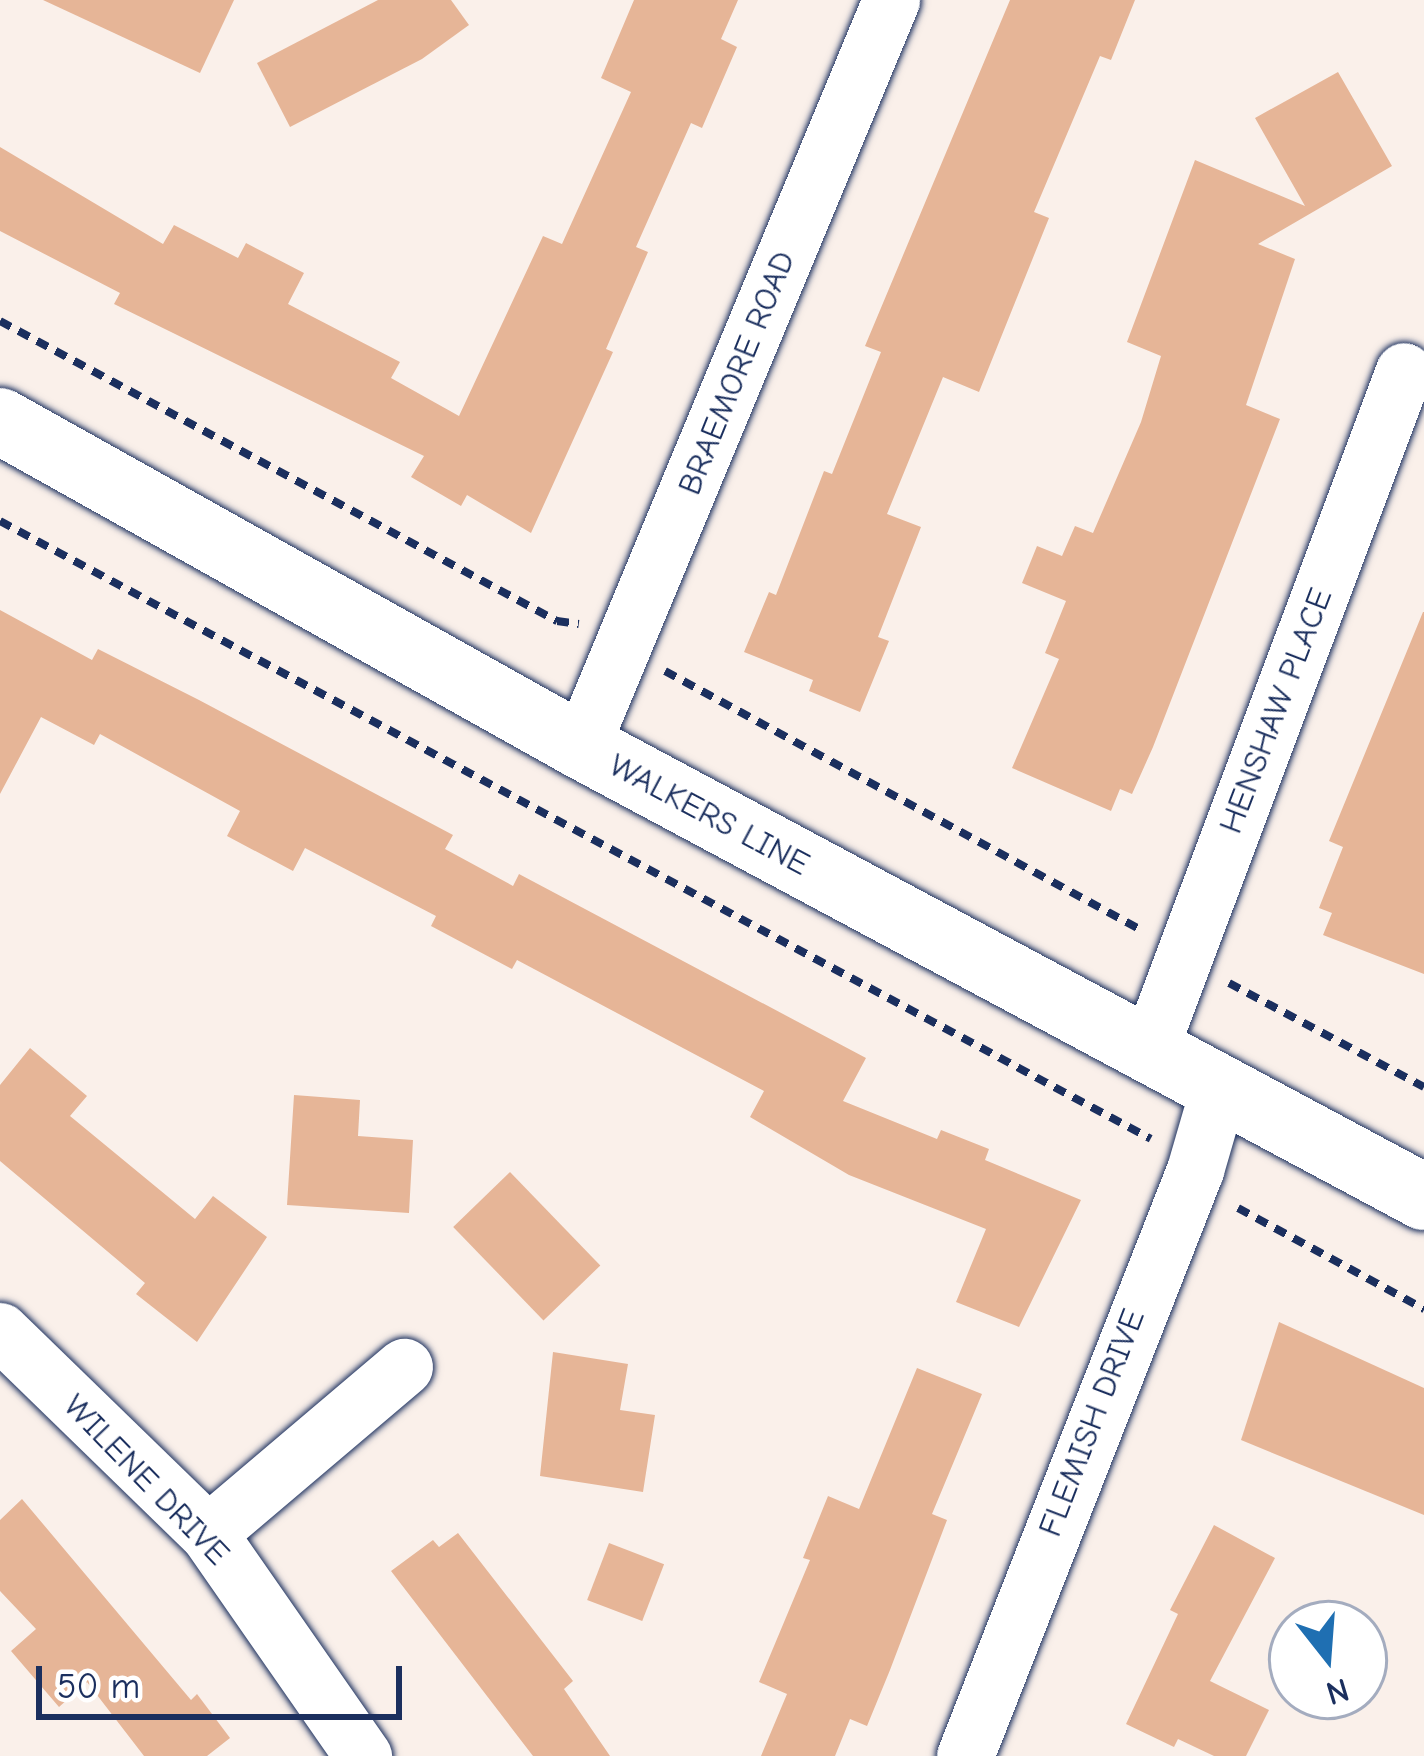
<!DOCTYPE html>
<style>
body{margin:0}
#map{position:relative;width:1424px;height:1756px;overflow:hidden;background:#faf0ea;font-family:"Comic Neue",sans-serif}
div>[style]{position:absolute}
.building>*{inset:0;background:#e6b597;transform-origin:0 0}
.path>*{height:8px;margin-top:-4px;transform-origin:0;background:repeating-linear-gradient(90deg,#1b2f5e 0 12px,transparent 0 21px)}
.roads{filter:drop-shadow(0 0 3px #1b2f5e) drop-shadow(0 0 3px #1b2f5e)}
.minor>*{height:57px;margin:-28.5px;padding:0 28.5px;transform-origin:28.5px;border-radius:28.5px;background:#fff}
.secondary>*{height:66px;margin:-33px;padding:0 33px;transform-origin:33px;border-radius:33px;background:#fff}
span{translate:-50% -50%;white-space:nowrap;text-align:center;line-height:1.15;-webkit-text-stroke:12px #fff;paint-order:stroke}
.street-label{font-size:33px;color:#1b2f5e}
.north{position:absolute;left:1268px;top:1600px;width:120px;height:120px;box-sizing:border-box;background:#fff;border:3px solid #a4acbf;border-radius:50%;rotate:163deg;font-size:33px;font-weight:700;line-height:48px;text-align:center;color:#1b2f5e}
.north::after{content:'';display:block;margin:auto;width:42px;height:54px;background:#1f6fb2;clip-path:polygon(50% 0,100% 100%,50% 72%,0 100%)}
.scale{position:absolute;left:36px;top:1666px;width:366px;height:54px;box-sizing:border-box;border:6px solid #1b2f5e;border-top:0;padding-left:15px;font-size:36px;line-height:42px;white-space:nowrap;color:#1b2f5e;-webkit-text-stroke:9px #fff;paint-order:stroke}
</style>
<div id="map">
<div class="building">
<i style="clip-path:polygon(43px 0,234px 0,200px 73px)"></i>
<i style="clip-path:polygon(378px 0,451px 0,469px 25px,422px 59px,290px 127px,257px 63px)"></i>
<i style="clip-path:polygon(634px 0,738px 0,721px 39px,737px 47px,702px 128px,691px 123px,636px 247px,648px 252px,606px 349px,613px 352px,531px 533px,467px 495px,461px 506px,411px 477px,424px 456px,114px 304px,120px 293px,0 231px,0 147px,163px 244px,174px 225px,238px 258px,246px 243px,304px 273px,288px 304px,400px 362px,391px 378px,459px 416px,543px 236px,562px 244px,631px 92px,601px 78px)"></i>
<i style="clip-path:polygon(1010px 0,1135px 0,1111px 60px,1100px 56px,1034px 212px,1049px 218px,979px 392px,943px 377px,887px 514px,921px 527px,878px 637px,889px 641px,860px 712px,809px 691px,813px 680px,744px 652px,769px 592px,776px 595px,824px 471px,832px 474px,881px 352px,865px 346px)"></i>
<i style="clip-path:polygon(1338px 72px,1392px 166px,1258px 244px,1295px 259px,1246px 405px,1280px 419px,1153px 747px,1132px 794px,1120px 789px,1111px 811px,1012px 768px,1059px 659px,1045px 653px,1066px 601px,1022px 583px,1037px 546px,1062px 556px,1075px 526px,1093px 533px,1141px 422px,1161px 356px,1127px 342px,1195px 160px,1305px 206px,1255px 118px)"></i>
<i style="clip-path:polygon(0 610px,92px 660px,98px 649px,199px 700px,453px 835px,445px 849px,513px 886px,519px 874px,866px 1058px,843px 1101px,937px 1139px,941px 1130px,989px 1149px,985px 1160px,1081px 1200px,1019px 1327px,956px 1302px,986px 1229px,849px 1175px,750px 1117px,764px 1091px,517px 960px,512px 969px,431px 926px,436px 916px,305px 848px,293px 871px,227px 836px,240px 811px,100px 734px,94px 745px,41px 717px,0 794px)"></i>
<i style="clip-path:polygon(1423px 612px,1424px 612px,1424px 974px,1323px 935px,1332px 913px,1319px 908px,1343px 847px,1329px 841px)"></i>
<i style="clip-path:polygon(30px 1048px,87px 1096px,70px 1116px,195px 1219px,213px 1196px,267px 1237px,197px 1342px,136px 1294px,145px 1283px,0 1161px,0 1085px)"></i>
<i style="clip-path:polygon(294px 1095px,360px 1100px,358px 1136px,413px 1140px,409px 1213px,287px 1205px)"></i>
<i style="left:510px;top:1172px;width:130px;height:79px;rotate:46deg"></i>
<i style="clip-path:polygon(1279px 1322px,1424px 1388px,1424px 1515px,1241px 1440px)"></i>
<i style="clip-path:polygon(553px 1352px,628px 1364px,620px 1410px,655px 1415px,643px 1492px,540px 1476px)"></i>
<i style="clip-path:polygon(917px 1368px,982px 1394px,932px 1514px,947px 1520px,890px 1670px,867px 1726px,850px 1719px,835px 1756px,761px 1756px,787px 1694px,759px 1682px,810px 1560px,803px 1558px,828px 1496px,859px 1509px)"></i>
<i style="clip-path:polygon(22px 1499px,191px 1700px,197px 1694px,230px 1738px,207px 1756px,144px 1756px,87px 1682px,59px 1707px,11px 1651px,36px 1629px,0 1591px,0 1520px)"></i>
<i style="clip-path:polygon(1214px 1525px,1275px 1558px,1210px 1681px,1269px 1710px,1246px 1756px,1214px 1756px,1178px 1739px,1174px 1747px,1126px 1724px,1178px 1614px,1170px 1610px)"></i>
<i style="clip-path:polygon(458px 1533px,573px 1681px,564px 1689px,610px 1756px,533px 1756px,391px 1571px,433px 1540px,439px 1547px)"></i>
<i style="left:609px;top:1543px;width:59px;height:61px;rotate:21deg"></i>
</div>
<div class="path">
<i style="left:0;top:321px;width:633px;rotate:28.31deg"></i>
<i style="left:557px;top:621px;width:22px;rotate:8deg"></i>
<i style="left:0;top:521px;width:1306px;rotate:28.23deg"></i>
<i style="left:665px;top:671px;width:542px;rotate:28.55deg"></i>
<i style="left:1229px;top:983px;width:221px;rotate:28.1deg"></i>
<i style="left:1238px;top:1208px;width:212px;rotate:28.5deg"></i>
</div>
<div class="roads">
<div class="minor">
<i style="left:581px;top:746px;width:808px;rotate:-67.43deg"></i>
<i style="left:1149px;top:1050px;width:725px;rotate:-69.42deg"></i>
<i style="left:0;top:1331px;width:290px;rotate:44.2deg"></i>
<i style="left:208px;top:1533px;width:272px;rotate:55.2deg"></i>
<i style="left:208px;top:1533px;width:257px;rotate:-40.3deg"></i>
<i style="left:965px;top:1756px;width:630px;rotate:-68.57deg"></i>
<i style="left:1195px;top:1170px;width:82px;rotate:-73.8deg"></i>
</div>
<div class="secondary">
<i style="left:0;top:421px;width:666px;rotate:29.22deg"></i>
<i style="left:581px;top:746px;width:956px;rotate:28.15deg"></i>
</div>
</div>
<div class="street-label">
<span style="left:737px;top:373px;rotate:-68deg">BRAEMORE ROAD</span>
<span style="left:1276px;top:711px;rotate:-69deg">HENSHAW PLACE</span>
<span style="left:709px;top:815px;rotate:28deg">WALKERS LINE</span>
<span style="left:1092px;top:1423px;rotate:-69deg">FLEMISH DRIVE</span>
<span style="left:146px;top:1480px;rotate:46deg">WILENE DRIVE</span>
</div>
<div class="north">N</div>
<div class="scale">50 m</div>
</div>
